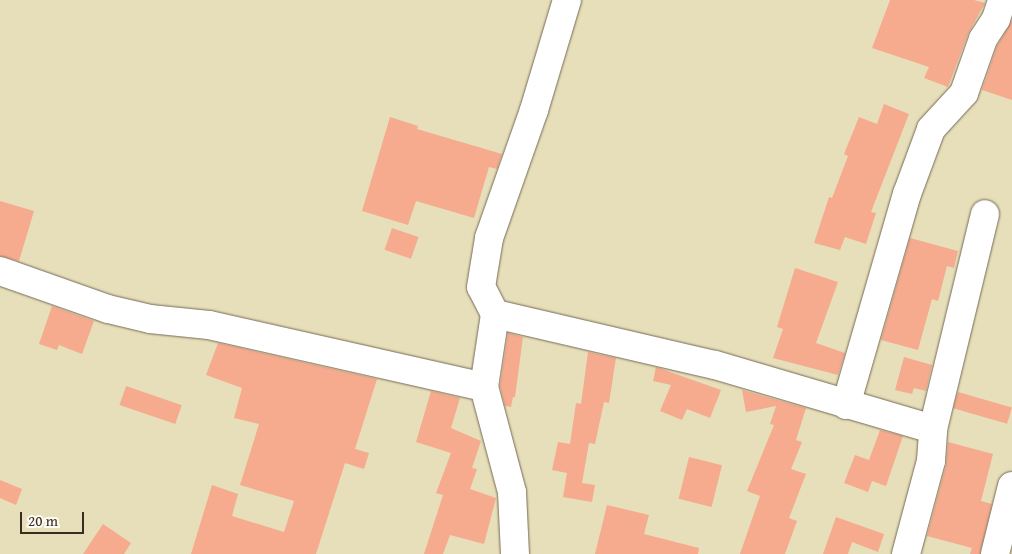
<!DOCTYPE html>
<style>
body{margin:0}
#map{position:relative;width:1012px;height:554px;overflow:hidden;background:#e6dfba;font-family:"Gentium Book Plus",serif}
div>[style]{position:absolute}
.building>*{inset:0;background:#f6ab8f;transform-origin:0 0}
.roads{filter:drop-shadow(0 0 1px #776955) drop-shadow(0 0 1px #776955)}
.minor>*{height:28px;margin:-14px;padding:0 14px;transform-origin:14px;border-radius:14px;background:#fff}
span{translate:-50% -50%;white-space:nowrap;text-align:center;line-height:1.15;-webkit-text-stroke:5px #fdfcf7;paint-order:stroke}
.scale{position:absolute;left:20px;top:512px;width:64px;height:22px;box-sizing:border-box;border:2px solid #3b2a1e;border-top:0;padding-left:6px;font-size:15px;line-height:18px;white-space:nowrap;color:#3b2a1e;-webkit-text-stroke:4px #fdfcf7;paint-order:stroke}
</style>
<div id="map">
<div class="building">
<i style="clip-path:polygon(890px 0,974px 0,985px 3px,968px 34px,948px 87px,924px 78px,929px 67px,872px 48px)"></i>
<i style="clip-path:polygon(1012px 20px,1012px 100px,982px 90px,997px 46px)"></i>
<i style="clip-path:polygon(884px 104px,909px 114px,871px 212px,876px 213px,866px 244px,845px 237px,840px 250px,814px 243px,829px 197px,832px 198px,848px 156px,844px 154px,859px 117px,877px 124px)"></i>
<i style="clip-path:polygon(390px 117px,418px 126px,417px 129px,502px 154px,497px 169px,489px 167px,474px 218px,416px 201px,408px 225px,362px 211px)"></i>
<i style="clip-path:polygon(0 201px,34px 211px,19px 261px,0 256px)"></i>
<i style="left:392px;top:228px;width:28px;height:23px;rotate:19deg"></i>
<i style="clip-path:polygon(910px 238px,958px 251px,954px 268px,947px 266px,938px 301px,932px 299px,918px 350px,881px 340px)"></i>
<i style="clip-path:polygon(795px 268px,838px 282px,816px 343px,845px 353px,838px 375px,773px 358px,783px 329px,777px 327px)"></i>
<i style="clip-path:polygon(52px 306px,94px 321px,82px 354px,59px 345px,57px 350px,39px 344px)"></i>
<i style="clip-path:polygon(508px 333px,523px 337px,515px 397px,513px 397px,511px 407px,505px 406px,500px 386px)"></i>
<i style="clip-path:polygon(218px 343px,377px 379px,355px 449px,369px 453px,364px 469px,345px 463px,316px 554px,191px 554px,212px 485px,238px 494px,232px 516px,284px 532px,294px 501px,240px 485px,259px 424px,234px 418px,242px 388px,206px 375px)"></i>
<i style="clip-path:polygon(588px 352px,616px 358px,609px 403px,604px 402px,595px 444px,589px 443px,582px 483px,595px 485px,592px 502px,563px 497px,567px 473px,552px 470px,558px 442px,570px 444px,576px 403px,581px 404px)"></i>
<i style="clip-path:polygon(904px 357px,932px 365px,926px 391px,914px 388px,912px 394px,895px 390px)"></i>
<i style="clip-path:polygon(656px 367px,721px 390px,710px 418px,687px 409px,682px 420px,660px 411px,671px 385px,653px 381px)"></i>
<i style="left:126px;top:386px;width:59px;height:20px;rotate:19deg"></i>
<i style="clip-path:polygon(742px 390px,806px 408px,796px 440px,802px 442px,791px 469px,806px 474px,789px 518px,797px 521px,785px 554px,740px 554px,760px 496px,747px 491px,774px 425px,770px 424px,776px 406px,746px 412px)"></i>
<i style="clip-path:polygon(431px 391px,460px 398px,451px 428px,481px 441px,472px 468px,477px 469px,470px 489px,496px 498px,484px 544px,450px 535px,443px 554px,424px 554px,443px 495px,436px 493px,451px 453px,416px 442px)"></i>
<i style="left:958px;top:392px;width:56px;height:17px;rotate:16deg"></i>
<i style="clip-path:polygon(880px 430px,903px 436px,886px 486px,872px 481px,868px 492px,844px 483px,855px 455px,869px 460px)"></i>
<i style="clip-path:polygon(948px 442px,993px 454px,981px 501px,992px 504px,980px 554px,970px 554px,972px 548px,927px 536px,946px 465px)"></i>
<i style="left:689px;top:457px;width:34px;height:43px;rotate:14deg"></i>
<i style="clip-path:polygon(0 480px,22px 489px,16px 505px,0 498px)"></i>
<i style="clip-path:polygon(607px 505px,649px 515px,644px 534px,699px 548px,698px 554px,595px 554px)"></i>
<i style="clip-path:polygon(836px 517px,884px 534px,878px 552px,852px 542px,848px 554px,823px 554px)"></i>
<i style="clip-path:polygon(103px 524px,131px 543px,124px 554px,83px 554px)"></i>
</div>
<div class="roads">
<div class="minor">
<i style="left:0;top:271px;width:114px;rotate:19.4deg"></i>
<i style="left:108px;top:309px;width:43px;rotate:13.4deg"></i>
<i style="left:150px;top:319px;width:59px;rotate:5.8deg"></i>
<i style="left:209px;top:325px;width:282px;rotate:12.7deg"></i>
<i style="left:495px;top:314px;width:226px;rotate:13.1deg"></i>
<i style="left:715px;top:365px;width:227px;rotate:16.4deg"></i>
<i style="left:846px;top:405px;width:220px;rotate:-73.9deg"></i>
<i style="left:907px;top:194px;width:69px;rotate:-69.7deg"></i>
<i style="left:931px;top:129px;width:49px;rotate:-47.5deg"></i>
<i style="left:964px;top:93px;width:57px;rotate:-70.6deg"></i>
<i style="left:983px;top:39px;width:24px;rotate:-57deg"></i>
<i style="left:996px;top:19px;width:20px;rotate:-72deg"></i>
<i style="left:515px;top:554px;width:62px;rotate:-92.8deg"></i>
<i style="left:512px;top:492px;width:109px;rotate:-104.9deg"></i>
<i style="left:484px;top:387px;width:74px;rotate:-81.4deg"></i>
<i style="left:495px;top:314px;width:30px;rotate:-117deg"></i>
<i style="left:481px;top:287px;width:50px;rotate:-80.7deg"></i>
<i style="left:489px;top:238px;width:136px;rotate:-70.6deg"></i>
<i style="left:534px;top:110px;width:115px;rotate:-73.3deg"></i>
<i style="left:906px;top:554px;width:96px;rotate:-75deg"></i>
<i style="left:931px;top:461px;width:32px;rotate:-86deg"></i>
<i style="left:933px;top:429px;width:221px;rotate:-76.4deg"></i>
<i style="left:995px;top:554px;width:70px;rotate:-76deg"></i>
</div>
</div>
<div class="scale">20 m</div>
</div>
